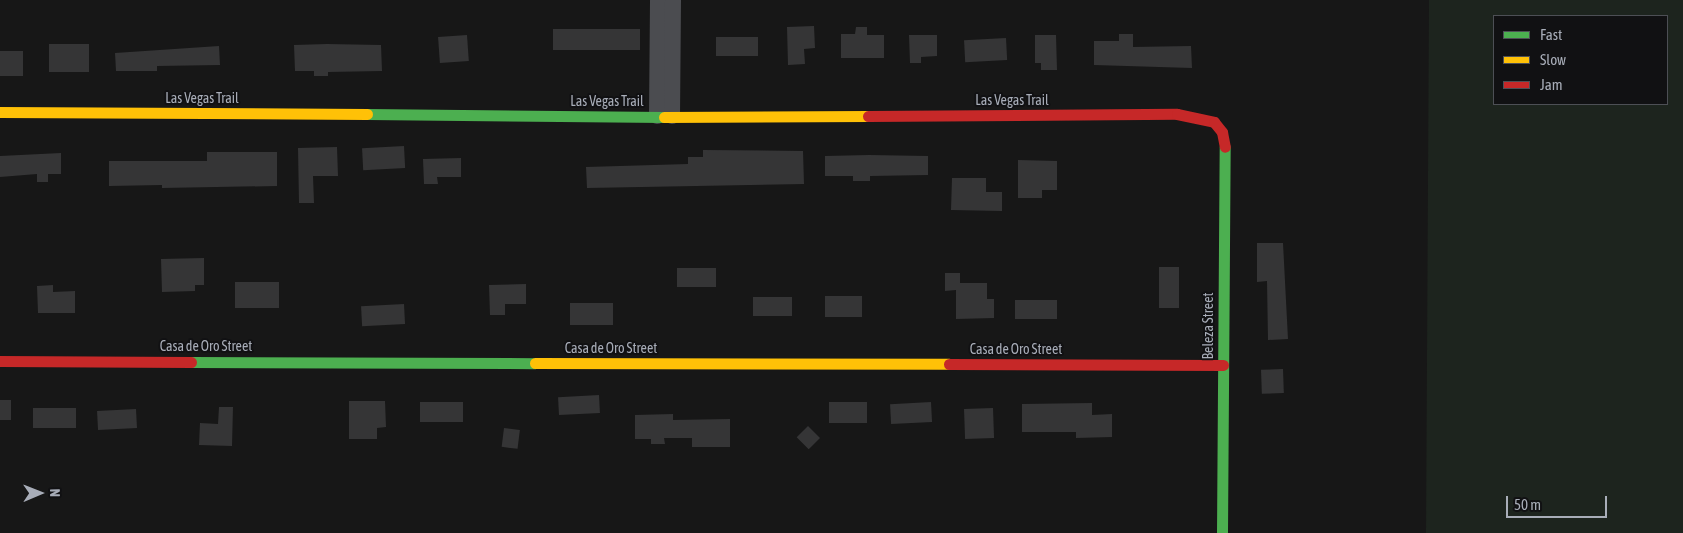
<!DOCTYPE html>
<style>
body{margin:0}
#map{position:relative;width:1683px;height:533px;overflow:hidden;background:#171717;font-family:"Asap Condensed",sans-serif}
div>[style]{position:absolute}
.green>*{inset:0;background:#1d241e}
.building>*{inset:0;background:#353536;transform-origin:0 0}
.street>*{height:16px;margin:-8px;padding:0 8px;transform-origin:8px;border-radius:8px;background:#4b4c50}
.fast>*{height:11px;margin:-5.5px;padding:0 5.5px;transform-origin:5.5px;border-radius:5.5px;background:#4caf50}
.slow>*{height:11px;margin:-5.5px;padding:0 5.5px;transform-origin:5.5px;border-radius:5.5px;background:#ffc107}
.jam>*{height:11px;margin:-5.5px;padding:0 5.5px;transform-origin:5.5px;border-radius:5.5px;background:#c62828}
span{translate:-50% -50%;white-space:nowrap;text-align:center;line-height:1.15;-webkit-text-stroke:4px #111113;paint-order:stroke}
.street-label{font-size:14px;color:#a8adb8}
.legend{position:absolute;left:1493px;top:15px;width:175px;height:90px;box-sizing:border-box;background:#111113;border:1px solid #4d4f55;margin:0;padding:6px 9px;list-style:none;font-size:15px;color:#a8adb8}
.legend li{display:flex;align-items:center;gap:10px;height:25px}
.legend b{width:25px;border:1px solid #4d4f55}
.north{position:absolute;left:15px;top:468px;width:50px;height:50px;-webkit-text-stroke:4px #111113;paint-order:stroke;rotate:89deg;font-size:14px;font-weight:700;line-height:20px;text-align:center;color:#a8adb8}
.north::after{content:'';display:block;margin:auto;width:18px;height:22px;background:#a8adb8;clip-path:polygon(50% 0,100% 100%,50% 72%,0 100%)}
.scale{position:absolute;left:1506px;top:496px;width:101px;height:22px;box-sizing:border-box;border:2px solid #a8adb8;border-top:0;padding-left:6px;font-size:15px;line-height:18px;white-space:nowrap;color:#a8adb8;-webkit-text-stroke:4px #111113;paint-order:stroke}
</style>
<div id="map">
<div class="green">
<i style="clip-path:polygon(evenodd,1429px 0,1683px 0,1683px 533px,1426px 533px,1429px 0,1494px 16px,1667px 16px,1667px 104px,1494px 104px,1494px 16px)"></i>
</div>
<div class="building">
<i style="clip-path:polygon(814px 26px,815px 48px,804px 49px,805px 64px,788px 65px,787px 27px)"></i>
<i style="clip-path:polygon(856px 27px,867px 27px,867px 35px,884px 35px,884px 58px,841px 58px,841px 34px,855px 34px)"></i>
<i style="left:640px;top:29px;width:21px;height:87px;rotate:90deg"></i>
<i style="clip-path:polygon(1119px 34px,1133px 34px,1133px 47px,1191px 46px,1192px 68px,1094px 65px,1094px 41px,1119px 41px)"></i>
<i style="left:467px;top:35px;width:26px;height:29px;rotate:86deg"></i>
<i style="clip-path:polygon(909px 35px,937px 35px,937px 56px,921px 57px,921px 63px,910px 63px)"></i>
<i style="clip-path:polygon(1035px 35px,1056px 35px,1057px 70px,1041px 70px,1041px 63px,1035px 63px)"></i>
<i style="left:758px;top:37px;width:19px;height:42px;rotate:90deg"></i>
<i style="left:1006px;top:38px;width:22px;height:42px;rotate:87deg"></i>
<i style="left:49px;top:44px;width:40px;height:28px"></i>
<i style="clip-path:polygon(327px 44px,381px 45px,382px 71px,328px 72px,328px 76px,314px 76px,314px 71px,295px 71px,294px 45px)"></i>
<i style="clip-path:polygon(219px 46px,220px 65px,157px 66px,157px 71px,116px 71px,115px 53px)"></i>
<i style="left:0;top:51px;width:23px;height:25px"></i>
<i style="left:404px;top:146px;width:22px;height:42px;rotate:87deg"></i>
<i style="clip-path:polygon(337px 147px,338px 176px,313px 176px,314px 203px,299px 203px,298px 148px)"></i>
<i style="clip-path:polygon(703px 150px,803px 151px,804px 184px,587px 188px,586px 167px,688px 164px,688px 157px,703px 157px)"></i>
<i style="clip-path:polygon(207px 152px,277px 152px,277px 186px,162px 188px,162px 185px,109px 186px,109px 161px,207px 161px)"></i>
<i style="clip-path:polygon(61px 153px,61px 174px,48px 174px,48px 182px,37px 182px,37px 174px,0 177px,0 156px)"></i>
<i style="clip-path:polygon(869px 155px,928px 156px,928px 175px,870px 176px,870px 181px,853px 181px,853px 176px,825px 176px,825px 156px)"></i>
<i style="clip-path:polygon(461px 158px,461px 177px,437px 177px,438px 184px,424px 184px,423px 159px)"></i>
<i style="clip-path:polygon(1018px 160px,1057px 161px,1057px 190px,1042px 190px,1042px 198px,1018px 198px)"></i>
<i style="clip-path:polygon(952px 178px,986px 178px,986px 192px,1002px 192px,1002px 211px,951px 210px)"></i>
<i style="clip-path:polygon(1257px 243px,1283px 243px,1288px 339px,1268px 340px,1267px 281px,1257px 282px)"></i>
<i style="clip-path:polygon(204px 258px,204px 285px,195px 285px,195px 291px,162px 292px,161px 259px)"></i>
<i style="left:1159px;top:267px;width:20px;height:41px"></i>
<i style="left:677px;top:268px;width:39px;height:19px"></i>
<i style="clip-path:polygon(945px 273px,960px 273px,960px 283px,987px 283px,987px 299px,994px 299px,994px 318px,956px 319px,956px 290px,945px 291px)"></i>
<i style="left:279px;top:282px;width:26px;height:44px;rotate:90deg"></i>
<i style="clip-path:polygon(526px 284px,526px 304px,505px 304px,505px 315px,490px 315px,489px 285px)"></i>
<i style="clip-path:polygon(53px 285px,53px 292px,75px 291px,75px 313px,38px 313px,37px 286px)"></i>
<i style="left:862px;top:296px;width:21px;height:37px;rotate:90deg"></i>
<i style="left:753px;top:297px;width:39px;height:19px"></i>
<i style="left:1057px;top:300px;width:19px;height:42px;rotate:90deg"></i>
<i style="left:613px;top:303px;width:22px;height:43px;rotate:90deg"></i>
<i style="left:404px;top:304px;width:20px;height:43px;rotate:87deg"></i>
<i style="left:1283px;top:369px;width:24px;height:22px;rotate:88deg"></i>
<i style="left:599px;top:395px;width:18px;height:41px;rotate:87deg"></i>
<i style="left:11px;top:400px;width:20px;height:11px;rotate:90deg"></i>
<i style="clip-path:polygon(349px 401px,385px 401px,386px 427px,377px 428px,377px 439px,349px 439px)"></i>
<i style="left:420px;top:402px;width:43px;height:20px"></i>
<i style="left:867px;top:402px;width:21px;height:38px;rotate:90deg"></i>
<i style="left:931px;top:402px;width:20px;height:41px;rotate:87deg"></i>
<i style="clip-path:polygon(1092px 403px,1092px 415px,1112px 414px,1112px 437px,1076px 438px,1076px 432px,1022px 432px,1022px 404px)"></i>
<i style="clip-path:polygon(219px 407px,233px 407px,232px 446px,199px 445px,200px 423px,218px 424px)"></i>
<i style="left:33px;top:408px;width:43px;height:20px"></i>
<i style="left:993px;top:408px;width:30px;height:29px;rotate:88deg"></i>
<i style="left:136px;top:409px;width:19px;height:39px;rotate:87deg"></i>
<i style="clip-path:polygon(673px 414px,673px 420px,730px 419px,730px 447px,692px 447px,692px 438px,664px 438px,665px 444px,651px 444px,651px 439px,635px 439px,635px 415px)"></i>
<i style="left:808px;top:426px;width:17px;height:16px;rotate:45deg"></i>
<i style="left:504px;top:428px;width:16px;height:19px;rotate:7deg"></i>
</div>
<div class="street">
<i style="left:657px;top:116px;width:116px;rotate:-89.5deg"></i>
<i style="left:672px;top:116px;width:116px;rotate:-89.5deg"></i>
</div>
<div class="fast">
<i style="left:367px;top:114px;width:297px;rotate:0.6deg"></i>
<i style="left:191px;top:362px;width:344px;rotate:0.2deg"></i>
<i style="left:1222px;top:533px;width:386px;rotate:-89.6deg"></i>
</div>
<div class="slow">
<i style="left:0;top:112px;width:367px;rotate:0.3deg"></i>
<i style="left:664px;top:117px;width:204px;rotate:-0.3deg"></i>
<i style="left:535px;top:363px;width:414px;rotate:0.1deg"></i>
</div>
<div class="jam">
<i style="left:868px;top:116px;width:309px;rotate:-0.4deg"></i>
<i style="left:1177px;top:114px;width:38px;rotate:12deg"></i>
<i style="left:1214px;top:122px;width:13px;rotate:51deg"></i>
<i style="left:1222px;top:132px;width:15px;rotate:79deg"></i>
<i style="left:0;top:361px;width:191px;rotate:0.3deg"></i>
<i style="left:949px;top:364px;width:274px;rotate:0.2deg"></i>
</div>
<div class="street-label">
<span style="left:202px;top:98px">Las Vegas Trail</span>
<span style="left:1012px;top:100px">Las Vegas Trail</span>
<span style="left:607px;top:101px">Las Vegas Trail</span>
<span style="left:1208px;top:326px;rotate:-90deg">Beleza Street</span>
<span style="left:206px;top:346px">Casa de Oro Street</span>
<span style="left:611px;top:348px">Casa de Oro Street</span>
<span style="left:1016px;top:349px">Casa de Oro Street</span>
</div>
<ul class="legend">
<li><b style="height:6px;background:#4caf50"></b>Fast</li>
<li><b style="height:6px;background:#ffc107"></b>Slow</li>
<li><b style="height:6px;background:#c62828"></b>Jam</li>
</ul>
<div class="north">N</div>
<div class="scale">50 m</div>
</div>
